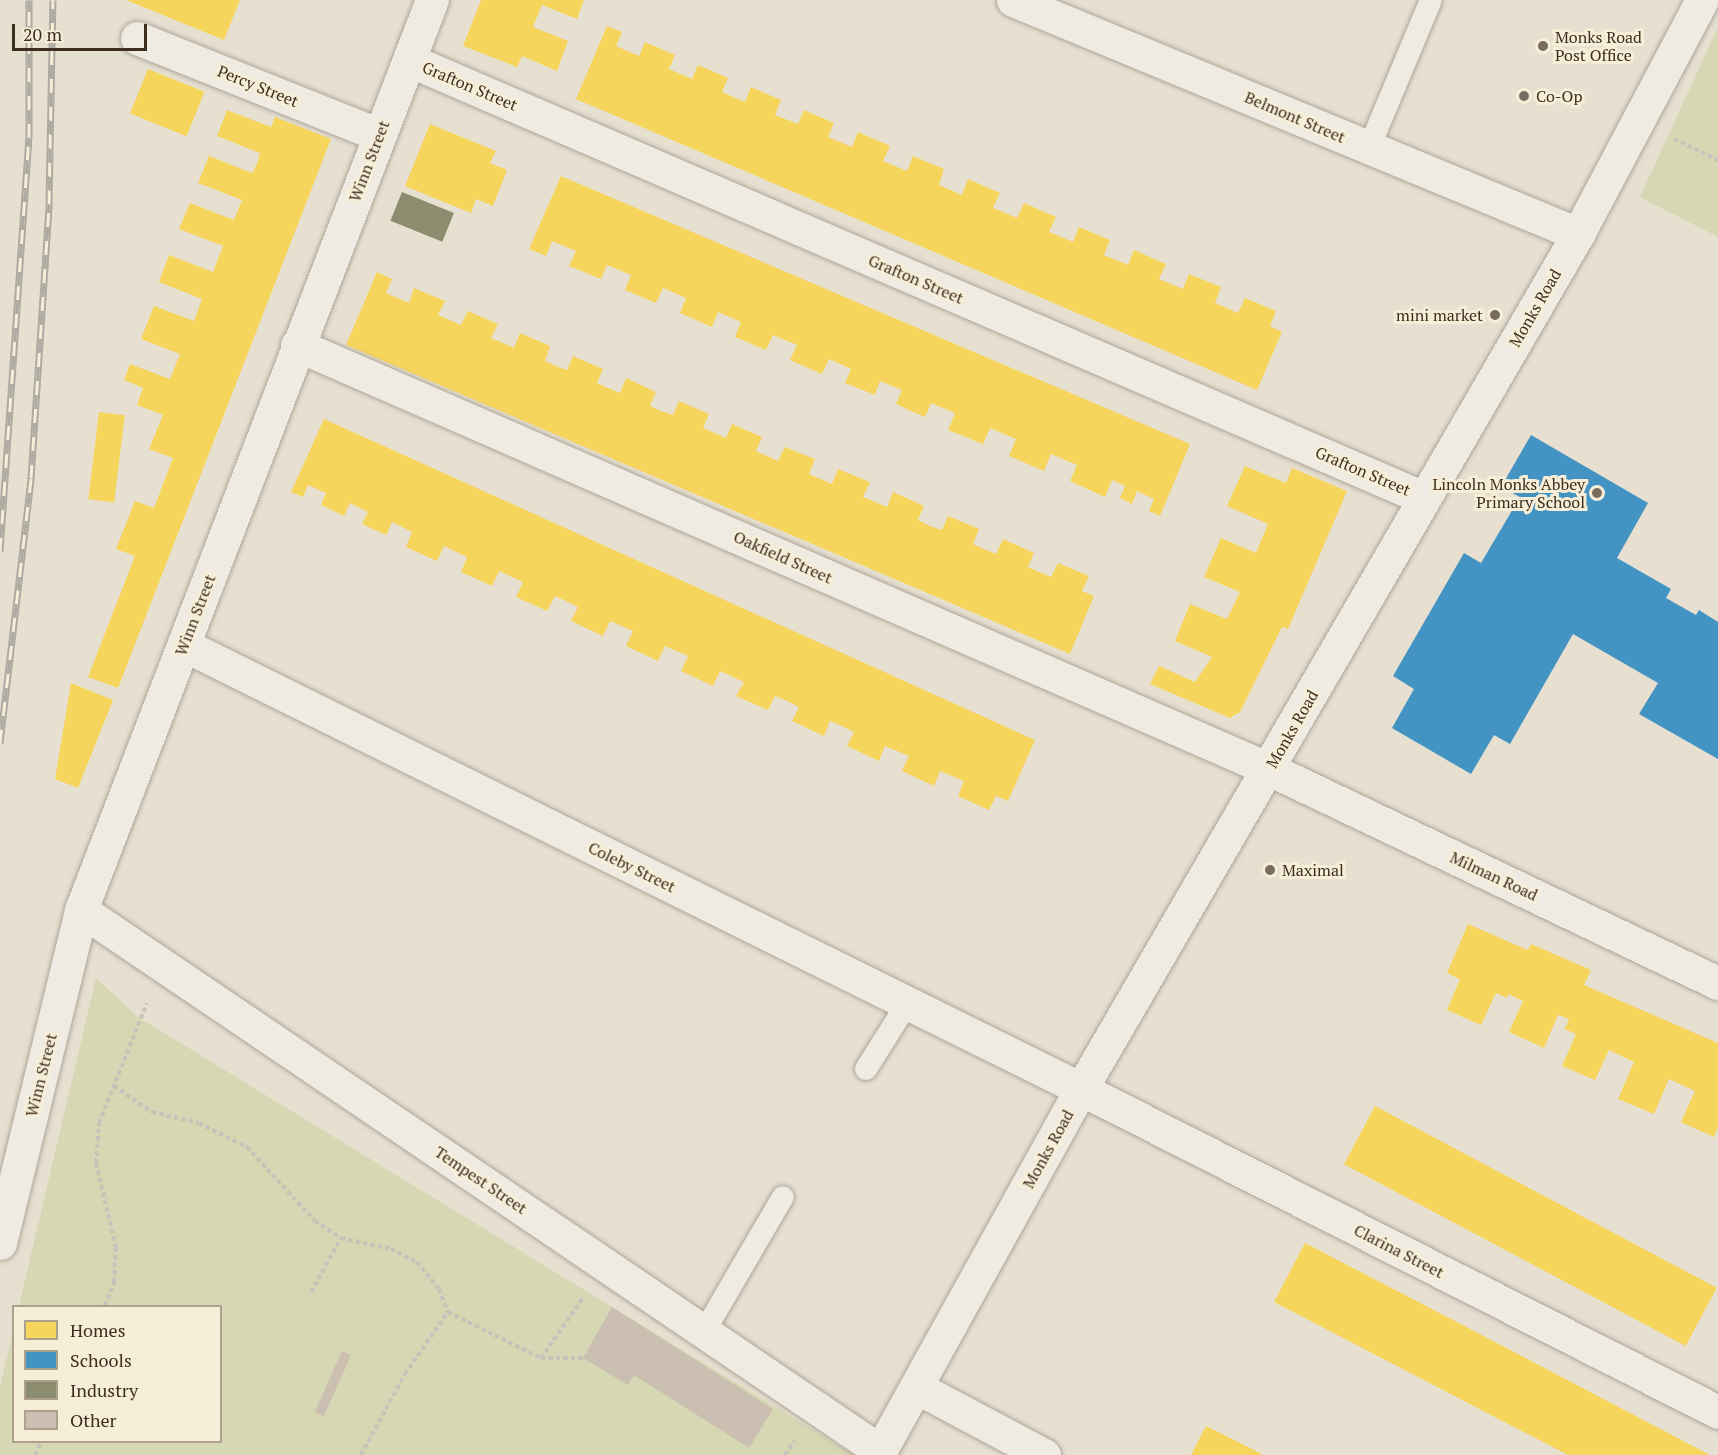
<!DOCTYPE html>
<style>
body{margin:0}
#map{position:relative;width:1718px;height:1455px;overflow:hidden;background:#e7e0d1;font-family:"PT Serif",serif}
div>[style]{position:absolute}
.green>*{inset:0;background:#d6d7b3}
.homes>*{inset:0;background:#f6d55c;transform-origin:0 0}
.schools>*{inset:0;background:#4393c3}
.industry>*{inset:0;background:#8c8c6e;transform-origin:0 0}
.building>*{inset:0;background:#cbbfb2;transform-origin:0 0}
.path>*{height:4px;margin-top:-2px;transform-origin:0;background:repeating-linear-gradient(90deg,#c8c2b9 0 4.5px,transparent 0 7.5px)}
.roads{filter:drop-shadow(0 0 2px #ada599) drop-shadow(0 0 2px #ada599)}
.lane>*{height:22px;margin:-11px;padding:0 11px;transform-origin:11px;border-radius:11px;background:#efebe3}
.street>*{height:33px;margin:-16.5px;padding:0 16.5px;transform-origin:16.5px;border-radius:16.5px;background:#efebe3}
.secondary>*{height:33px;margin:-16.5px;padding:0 16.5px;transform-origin:16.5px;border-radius:16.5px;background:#efebe3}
.rail>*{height:7px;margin-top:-3.5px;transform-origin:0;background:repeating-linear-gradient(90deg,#f7eed8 0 14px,#afaaa2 0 28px);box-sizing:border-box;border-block:2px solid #afaaa2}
.dots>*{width:16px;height:16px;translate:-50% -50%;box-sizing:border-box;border:3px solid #f7eed8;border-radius:50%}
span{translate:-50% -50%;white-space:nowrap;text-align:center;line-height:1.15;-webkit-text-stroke:6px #f7eed8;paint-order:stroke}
.poi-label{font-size:16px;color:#3d2e20}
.left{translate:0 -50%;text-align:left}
.right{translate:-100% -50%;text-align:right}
.street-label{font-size:16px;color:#3d2e20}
.legend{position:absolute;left:12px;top:1305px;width:210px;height:138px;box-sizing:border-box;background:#f7eed8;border:2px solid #ada18e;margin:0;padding:8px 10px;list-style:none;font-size:18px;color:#3d2e20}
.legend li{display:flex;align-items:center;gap:12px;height:30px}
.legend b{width:30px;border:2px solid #ada18e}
.scale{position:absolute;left:12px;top:24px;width:135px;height:27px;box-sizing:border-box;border:3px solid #3d2e20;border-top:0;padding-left:8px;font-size:18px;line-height:21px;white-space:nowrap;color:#3d2e20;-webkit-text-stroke:4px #f7eed8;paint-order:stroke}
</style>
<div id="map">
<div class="green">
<i style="clip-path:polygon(1718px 27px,1718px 237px,1640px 197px)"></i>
<i style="clip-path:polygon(96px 978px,138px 1017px,854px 1455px,0 1455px,0 1388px,13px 1330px,14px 1442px,220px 1442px,220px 1306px,19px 1306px)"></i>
</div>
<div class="homes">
<i style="clip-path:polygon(126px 0,240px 0,224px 40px)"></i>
<i style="clip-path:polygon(481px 0,584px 0,577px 19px,542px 5px,533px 27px,568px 41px,557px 71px,522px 56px,517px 67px,463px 46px)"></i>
<i style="clip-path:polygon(607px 26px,622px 32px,616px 46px,639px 56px,645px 42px,675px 55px,669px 69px,692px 79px,698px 65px,728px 78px,722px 92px,745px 102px,751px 87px,781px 100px,775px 115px,798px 124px,804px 110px,834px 123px,828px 137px,852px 147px,858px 132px,890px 146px,883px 161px,907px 171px,913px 156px,944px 169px,939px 185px,962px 195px,968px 179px,1000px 193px,993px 208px,1017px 218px,1024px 203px,1056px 217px,1049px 232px,1073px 242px,1079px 227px,1110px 240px,1104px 255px,1128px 265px,1134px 250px,1166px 264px,1159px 279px,1183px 289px,1189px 274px,1221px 287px,1215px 303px,1238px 313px,1245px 298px,1276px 311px,1270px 326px,1282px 332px,1257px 390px,576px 99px)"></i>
<i style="left:148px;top:69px;width:61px;height:48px;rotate:22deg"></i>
<i style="clip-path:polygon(227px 110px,271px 127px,275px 117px,331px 139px,118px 688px,88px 677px,135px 556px,116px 549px,135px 501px,154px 508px,173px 458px,149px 449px,163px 415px,137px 405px,143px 388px,124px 380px,130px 364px,170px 379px,180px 354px,141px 339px,154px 306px,194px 321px,202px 299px,159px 282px,169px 255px,213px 272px,223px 246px,179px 229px,190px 203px,234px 220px,242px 200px,198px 183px,209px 156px,252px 173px,257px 164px,260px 153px,217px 136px)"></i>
<i style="clip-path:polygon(430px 124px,496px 151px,490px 163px,507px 170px,493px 206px,476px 199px,471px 213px,405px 186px)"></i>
<i style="clip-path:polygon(561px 176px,1190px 444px,1160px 516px,1149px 511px,1154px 499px,1137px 491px,1132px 504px,1120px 498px,1125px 486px,1112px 480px,1105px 497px,1070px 481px,1077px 465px,1051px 454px,1044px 471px,1009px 456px,1016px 439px,990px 428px,983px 444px,948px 430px,955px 413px,931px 403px,925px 417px,911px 411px,896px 404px,902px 390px,880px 381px,875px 395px,845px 383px,851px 369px,829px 359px,822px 374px,790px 360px,797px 345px,773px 335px,766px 350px,735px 337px,741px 322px,718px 312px,712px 327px,680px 313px,686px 298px,663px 288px,656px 303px,625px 290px,631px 275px,607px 265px,601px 279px,569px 266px,576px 251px,552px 241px,546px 256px,529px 249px)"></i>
<i style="clip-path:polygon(377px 272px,392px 279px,386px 293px,409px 303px,414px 288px,445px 301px,438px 315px,461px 325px,468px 311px,498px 324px,491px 338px,503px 343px,514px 348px,520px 333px,550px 346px,545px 361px,556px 366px,567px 370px,573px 356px,603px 369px,597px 383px,608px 388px,620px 393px,626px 378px,656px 392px,650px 406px,661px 411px,673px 415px,679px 401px,709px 414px,703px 428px,726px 438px,732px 424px,762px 437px,756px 451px,778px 461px,785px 447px,815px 459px,809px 474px,832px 484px,838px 469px,870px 482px,863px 497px,887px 507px,893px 492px,924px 506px,918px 520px,930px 526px,942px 530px,948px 516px,979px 529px,973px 544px,984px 549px,996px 554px,1003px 539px,1034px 553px,1028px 567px,1039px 572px,1051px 577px,1058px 563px,1089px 576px,1082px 591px,1094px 596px,1070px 654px,346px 345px)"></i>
<i style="left:99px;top:412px;width:26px;height:88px;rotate:7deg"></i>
<i style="clip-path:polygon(324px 419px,1035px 740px,1008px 801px,996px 796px,989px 810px,958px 796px,964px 781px,940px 771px,934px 786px,902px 771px,909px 756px,885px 746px,879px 761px,847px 746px,854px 732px,842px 726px,830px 721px,824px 736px,792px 721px,799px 707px,787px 701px,775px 696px,768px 710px,736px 696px,744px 682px,720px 671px,713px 686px,681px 671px,688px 656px,665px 646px,658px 661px,626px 646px,633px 631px,610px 621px,603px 636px,571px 621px,578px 607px,566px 601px,555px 596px,547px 611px,516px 597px,523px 582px,499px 571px,492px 586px,461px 572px,467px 557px,444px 546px,437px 561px,406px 547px,412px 532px,392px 522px,386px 535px,362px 524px,368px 512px,350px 503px,344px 516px,321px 505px,326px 493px,308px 485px,303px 497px,291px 492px)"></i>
<i style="clip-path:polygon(1245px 466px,1286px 483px,1292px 468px,1347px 491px,1288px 629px,1282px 627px,1240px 712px,1230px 718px,1150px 684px,1159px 666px,1195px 682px,1212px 657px,1175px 641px,1190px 604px,1227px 619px,1240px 592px,1204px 577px,1221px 538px,1256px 553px,1268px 524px,1227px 506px)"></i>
<i style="clip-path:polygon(71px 683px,113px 700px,78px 788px,55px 779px)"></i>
<i style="clip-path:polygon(1468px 924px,1528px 950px,1531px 944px,1591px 970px,1584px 985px,1718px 1043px,1718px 1127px,1714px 1137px,1681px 1122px,1695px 1091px,1669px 1079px,1654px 1114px,1618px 1099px,1634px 1062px,1609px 1050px,1595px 1080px,1562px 1066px,1576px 1034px,1565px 1029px,1569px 1019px,1558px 1015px,1544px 1048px,1509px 1032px,1523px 1001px,1508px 994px,1507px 998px,1496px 993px,1481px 1025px,1447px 1010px,1460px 979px,1447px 973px)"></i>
<i style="left:1375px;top:1106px;width:387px;height:66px;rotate:28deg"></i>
<i style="clip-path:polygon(1305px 1243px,1455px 1321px,1710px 1455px,1568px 1455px,1274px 1302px)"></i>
<i style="clip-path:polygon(1206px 1426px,1256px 1451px,1263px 1455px,1191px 1455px)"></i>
</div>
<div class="schools">
<i style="clip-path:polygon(1531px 435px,1648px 503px,1617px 558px,1671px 589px,1666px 598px,1696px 615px,1699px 610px,1718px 622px,1718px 759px,1639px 714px,1658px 683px,1573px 634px,1510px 744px,1494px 735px,1471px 774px,1392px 728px,1414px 689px,1393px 676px,1464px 553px,1481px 563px,1520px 497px,1501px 487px)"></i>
</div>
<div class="industry">
<i style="left:402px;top:192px;width:56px;height:31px;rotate:22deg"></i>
</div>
<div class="building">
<i style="clip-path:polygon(612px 1307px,773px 1409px,749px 1448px,634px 1375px,628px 1385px,583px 1358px)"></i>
<i style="left:342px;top:1351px;width:10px;height:67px;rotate:24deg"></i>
</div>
<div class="path">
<i style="left:1674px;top:139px;width:49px;rotate:25.5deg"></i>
<i style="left:114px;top:1086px;width:46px;rotate:34.4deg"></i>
<i style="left:152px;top:1112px;width:48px;rotate:13.2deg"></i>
<i style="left:199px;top:1123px;width:54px;rotate:26.6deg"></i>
<i style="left:247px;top:1147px;width:100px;rotate:47.4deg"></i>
<i style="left:315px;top:1221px;width:31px;rotate:33deg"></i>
<i style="left:341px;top:1238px;width:51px;rotate:12.4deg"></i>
<i style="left:391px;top:1249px;width:29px;rotate:27deg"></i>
<i style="left:417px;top:1262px;width:35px;rotate:51deg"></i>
<i style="left:439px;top:1289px;width:25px;rotate:69deg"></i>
<i style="left:311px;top:1292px;width:62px;rotate:-60.9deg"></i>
<i style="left:105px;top:1306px;width:26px;rotate:-69deg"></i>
<i style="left:114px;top:1282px;width:34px;rotate:-87deg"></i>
<i style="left:116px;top:1248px;width:87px;rotate:-103.2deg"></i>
<i style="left:96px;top:1163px;width:40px;rotate:-85.7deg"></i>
<i style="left:99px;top:1123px;width:129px;rotate:-68.2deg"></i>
<i style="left:541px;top:1358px;width:73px;rotate:-55deg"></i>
<i style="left:35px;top:1455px;width:14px;rotate:-65deg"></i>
<i style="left:361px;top:1455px;width:92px;rotate:-61.5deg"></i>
<i style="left:405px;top:1374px;width:75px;rotate:-55.3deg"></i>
<i style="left:448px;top:1312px;width:104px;rotate:26.3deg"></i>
<i style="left:541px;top:1358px;width:42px"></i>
<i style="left:785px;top:1455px;width:17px;rotate:-57deg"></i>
</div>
<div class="roads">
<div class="lane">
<i style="left:1369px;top:148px;width:160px;rotate:-67.3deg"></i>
<i style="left:866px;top:1069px;width:77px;rotate:-57.8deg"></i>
<i style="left:704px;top:1332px;width:156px;rotate:-59.7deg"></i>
</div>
<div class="street">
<i style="left:1013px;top:0;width:612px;rotate:22.5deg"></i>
<i style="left:137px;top:38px;width:261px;rotate:21.8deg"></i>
<i style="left:409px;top:60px;width:1105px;rotate:23.34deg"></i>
<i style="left:297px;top:345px;width:1060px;rotate:23.57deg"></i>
<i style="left:1269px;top:769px;width:497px;rotate:25.5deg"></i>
<i style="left:184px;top:645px;width:1001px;rotate:26.33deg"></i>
<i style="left:1081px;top:1089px;width:714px;rotate:26.89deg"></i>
<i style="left:81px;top:910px;width:965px;rotate:34.1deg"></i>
<i style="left:0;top:1243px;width:343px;rotate:-76.3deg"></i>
<i style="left:81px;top:910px;width:975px;rotate:-68.91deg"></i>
<i style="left:916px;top:1387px;width:145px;rotate:28deg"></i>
</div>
<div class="secondary">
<i style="left:878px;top:1455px;width:419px;rotate:-61deg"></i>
<i style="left:1081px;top:1089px;width:989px;rotate:-59.83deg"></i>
<i style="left:1578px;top:234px;width:265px;rotate:-62.1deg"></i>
</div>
</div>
<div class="rail">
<i style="left:0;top:551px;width:415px;rotate:-86deg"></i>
<i style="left:29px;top:137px;width:137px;rotate:-90deg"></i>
<i style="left:0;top:743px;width:267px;rotate:-83.3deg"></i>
<i style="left:31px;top:478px;width:275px;rotate:-86.2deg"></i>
<i style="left:49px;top:204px;width:204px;rotate:-88.9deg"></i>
</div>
<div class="dots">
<i style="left:1543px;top:46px;background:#786c5e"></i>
<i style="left:1524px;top:96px;background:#786c5e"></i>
<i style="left:1495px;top:315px;background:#786c5e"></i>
<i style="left:1597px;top:493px;background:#786c5e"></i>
<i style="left:1270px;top:870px;background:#786c5e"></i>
</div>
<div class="poi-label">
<span class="left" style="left:1555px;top:46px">Monks Road<br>Post Office</span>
<span class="left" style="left:1536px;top:96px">Co-Op</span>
<span class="right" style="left:1483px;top:315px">mini market</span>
<span class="right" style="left:1585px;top:493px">Lincoln Monks Abbey<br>Primary School</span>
<span class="left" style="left:1282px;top:870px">Maximal</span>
</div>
<div class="street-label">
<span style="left:258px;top:86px;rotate:22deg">Percy Street</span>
<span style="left:470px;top:86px;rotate:23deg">Grafton Street</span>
<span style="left:1295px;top:117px;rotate:23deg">Belmont Street</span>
<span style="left:369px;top:161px;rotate:-69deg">Winn Street</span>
<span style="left:916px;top:279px;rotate:23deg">Grafton Street</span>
<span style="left:1535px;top:308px;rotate:-60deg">Monks Road</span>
<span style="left:1363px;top:471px;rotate:23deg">Grafton Street</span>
<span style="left:783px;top:557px;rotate:24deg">Oakfield Street</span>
<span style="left:195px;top:615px;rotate:-69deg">Winn Street</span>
<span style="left:1292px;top:729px;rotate:-60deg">Monks Road</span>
<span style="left:632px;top:867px;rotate:26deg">Coleby Street</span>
<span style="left:1494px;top:876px;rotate:25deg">Milman Road</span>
<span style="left:41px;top:1075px;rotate:-76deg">Winn Street</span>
<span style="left:1048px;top:1149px;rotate:-61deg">Monks Road</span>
<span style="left:481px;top:1180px;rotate:34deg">Tempest Street</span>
<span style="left:1399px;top:1251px;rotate:27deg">Clarina Street</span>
</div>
<ul class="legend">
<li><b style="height:16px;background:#f6d55c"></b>Homes</li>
<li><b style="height:16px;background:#4393c3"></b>Schools</li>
<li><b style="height:16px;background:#8c8c6e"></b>Industry</li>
<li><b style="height:16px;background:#cbbfb2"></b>Other</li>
</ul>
<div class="scale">20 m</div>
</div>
